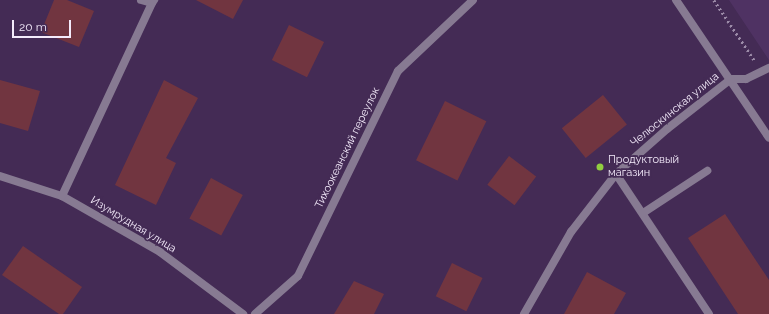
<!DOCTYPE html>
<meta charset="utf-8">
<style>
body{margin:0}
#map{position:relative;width:769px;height:314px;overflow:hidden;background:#442b55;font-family:Raleway,sans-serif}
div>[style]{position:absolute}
.built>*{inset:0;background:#4f3263}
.building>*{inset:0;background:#713540;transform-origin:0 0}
.path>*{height:2.5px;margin-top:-1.25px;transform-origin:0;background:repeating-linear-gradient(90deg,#9c8ba8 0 2px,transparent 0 5px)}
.service>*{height:8px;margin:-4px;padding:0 4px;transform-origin:4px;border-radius:4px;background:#877a92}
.minor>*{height:8px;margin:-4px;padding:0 4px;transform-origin:4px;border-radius:4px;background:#877a92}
.dots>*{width:11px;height:11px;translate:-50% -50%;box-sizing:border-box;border:2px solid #442b55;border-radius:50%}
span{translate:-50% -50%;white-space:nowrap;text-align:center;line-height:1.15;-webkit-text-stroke:3.5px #442b55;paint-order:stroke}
.street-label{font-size:11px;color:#f4ebfb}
.poi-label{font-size:11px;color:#f4ebfb}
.left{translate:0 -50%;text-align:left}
.scale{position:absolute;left:12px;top:20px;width:59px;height:18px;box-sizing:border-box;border:2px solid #f4ebfb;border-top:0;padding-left:5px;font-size:12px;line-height:14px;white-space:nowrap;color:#f4ebfb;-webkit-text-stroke:3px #442b55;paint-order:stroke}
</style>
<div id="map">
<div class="built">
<i style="clip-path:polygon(729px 0,769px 0,769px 60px)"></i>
</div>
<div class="building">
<i style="clip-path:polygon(54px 0,67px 0,94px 11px,79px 47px,41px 32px)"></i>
<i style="clip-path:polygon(196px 0,243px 0,233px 19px)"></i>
<i style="left:289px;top:25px;width:39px;height:39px;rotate:26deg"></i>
<i style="clip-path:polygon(0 80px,40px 91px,28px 131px,0 123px)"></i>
<i style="clip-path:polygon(164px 80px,198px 98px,166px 158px,176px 163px,156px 205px,115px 185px)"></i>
<i style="left:603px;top:95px;width:38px;height:53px;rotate:51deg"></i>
<i style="left:445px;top:101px;width:46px;height:66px;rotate:26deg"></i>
<i style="left:509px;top:156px;width:34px;height:36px;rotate:37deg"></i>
<i style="left:211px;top:178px;width:36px;height:46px;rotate:28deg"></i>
<i style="clip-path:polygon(725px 214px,769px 280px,769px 314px,738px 314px,688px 238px)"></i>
<i style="clip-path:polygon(23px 246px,82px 287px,63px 314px,59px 314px,2px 275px)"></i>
<i style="left:452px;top:263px;width:34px;height:37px;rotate:26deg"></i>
<i style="clip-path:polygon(587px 272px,626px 293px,614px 314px,564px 314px)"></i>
<i style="clip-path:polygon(354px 281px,384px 294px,374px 314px,334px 314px)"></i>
</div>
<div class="path">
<i style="left:714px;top:0;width:73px;rotate:56.1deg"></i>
</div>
<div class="service">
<i style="left:141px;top:0;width:11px;rotate:15deg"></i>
<i style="left:152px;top:3px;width:4px;rotate:-56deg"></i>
<i style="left:731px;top:79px;width:15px"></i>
<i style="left:746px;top:79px;width:25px;rotate:-26deg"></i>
<i style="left:616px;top:174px;width:168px;rotate:56.4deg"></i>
<i style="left:0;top:176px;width:65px;rotate:17.9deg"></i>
<i style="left:62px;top:196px;width:113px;rotate:29.7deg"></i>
<i style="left:160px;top:252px;width:104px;rotate:36.8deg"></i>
<i style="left:62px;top:196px;width:213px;rotate:-65deg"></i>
<i style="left:643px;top:213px;width:77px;rotate:-33.3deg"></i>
<i style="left:255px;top:314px;width:57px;rotate:-41.5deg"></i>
<i style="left:298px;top:276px;width:228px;rotate:-64deg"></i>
<i style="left:398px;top:71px;width:103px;rotate:-43.4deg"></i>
</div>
<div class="minor">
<i style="left:676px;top:0;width:166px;rotate:56deg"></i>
<i style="left:524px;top:314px;width:95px;rotate:-60.2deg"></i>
<i style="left:571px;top:232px;width:73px;rotate:-52.2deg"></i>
<i style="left:616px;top:174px;width:68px;rotate:-41.4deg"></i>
<i style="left:667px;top:129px;width:81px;rotate:-38deg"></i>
</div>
<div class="dots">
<i style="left:600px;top:167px;background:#91cd40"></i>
</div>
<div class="street-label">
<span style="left:675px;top:110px;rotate:-39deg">Челюскинская улица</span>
<span style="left:348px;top:148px;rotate:-64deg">Тихоокеанский переулок</span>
<span style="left:133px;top:225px;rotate:31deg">Изумрудная улица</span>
</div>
<div class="poi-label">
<span class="left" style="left:608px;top:167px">Продуктовый<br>магазин</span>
</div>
<div class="scale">20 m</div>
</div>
